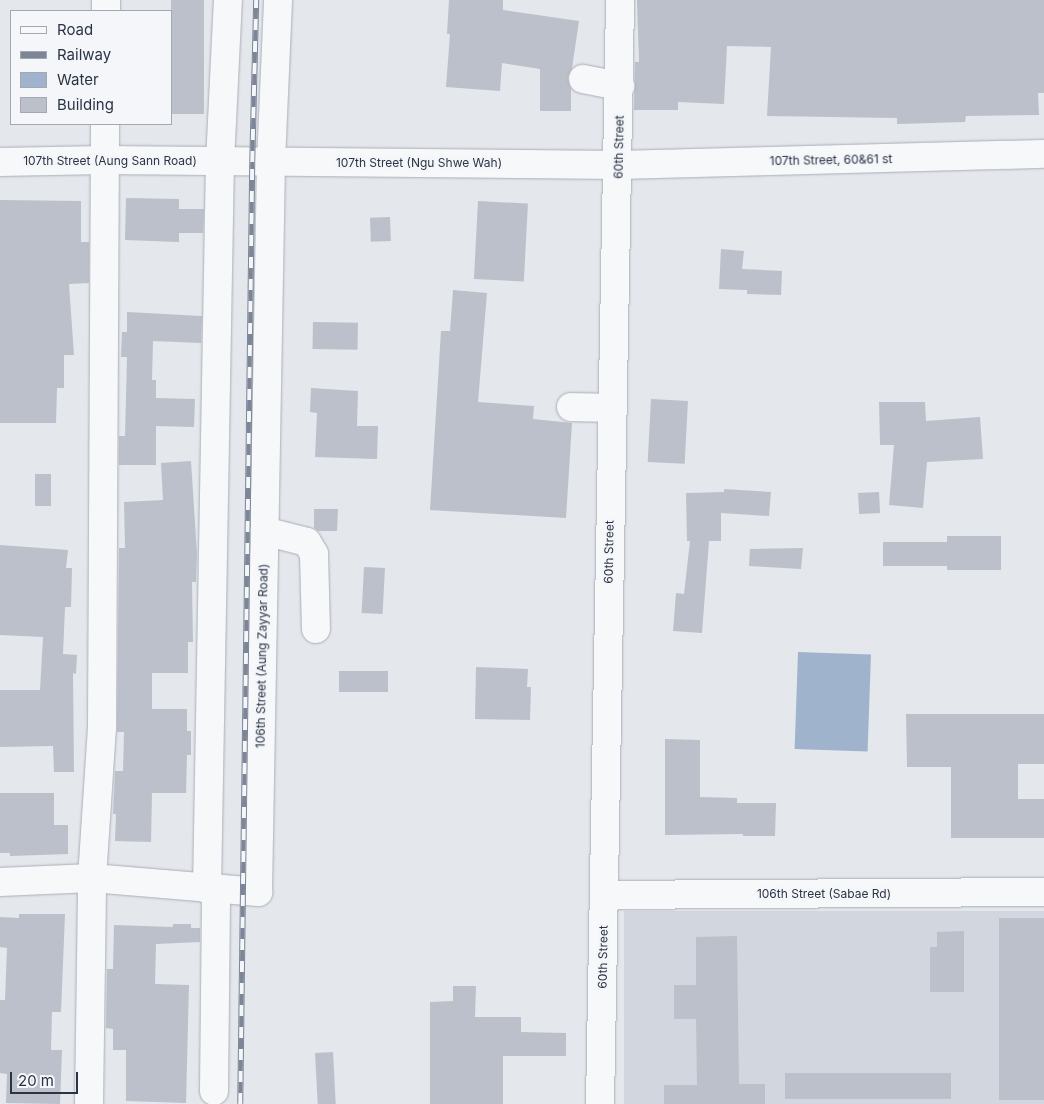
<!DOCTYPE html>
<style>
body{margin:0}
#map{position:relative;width:1044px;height:1104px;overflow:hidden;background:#e4e7ec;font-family:Inter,sans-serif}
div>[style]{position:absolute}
.built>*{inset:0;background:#d2d6de;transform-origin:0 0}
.water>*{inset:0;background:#9fb4cc;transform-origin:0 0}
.building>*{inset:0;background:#bbc0ca;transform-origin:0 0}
.roads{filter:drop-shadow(0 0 1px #a9aeb7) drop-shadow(0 0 1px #a9aeb7)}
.minor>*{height:28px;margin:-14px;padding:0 14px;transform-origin:14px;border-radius:14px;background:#f7f8fa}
.rail>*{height:5.5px;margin-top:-2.75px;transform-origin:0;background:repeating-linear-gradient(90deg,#f4f6f9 0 11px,#7d8696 0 22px);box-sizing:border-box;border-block:1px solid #7d8696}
span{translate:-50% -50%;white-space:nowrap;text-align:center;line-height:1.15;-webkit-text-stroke:4.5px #f4f6f9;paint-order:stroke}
.street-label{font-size:12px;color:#2b3445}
.legend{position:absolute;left:10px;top:10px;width:162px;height:115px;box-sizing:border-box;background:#f4f6f9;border:1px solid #a4a8b1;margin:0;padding:6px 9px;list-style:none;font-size:15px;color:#2b3445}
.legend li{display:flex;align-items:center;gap:10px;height:25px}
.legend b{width:25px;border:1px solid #a4a8b1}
.scale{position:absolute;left:10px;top:1072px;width:68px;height:22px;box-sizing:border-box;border:2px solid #2b3445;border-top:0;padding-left:6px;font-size:15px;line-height:18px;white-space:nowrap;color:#2b3445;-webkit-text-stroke:4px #f4f6f9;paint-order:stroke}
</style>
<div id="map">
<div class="built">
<i style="left:1044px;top:911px;width:193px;height:420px;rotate:90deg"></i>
</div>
<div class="water">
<i style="left:798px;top:652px;width:73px;height:97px;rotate:2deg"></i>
</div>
<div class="building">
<i style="left:171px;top:0;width:33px;height:114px"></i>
<i style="clip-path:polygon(449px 0,503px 0,503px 10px,579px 21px,572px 68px,568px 77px,571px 88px,571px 111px,540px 111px,540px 69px,502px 63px,500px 91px,446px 87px,450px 34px,447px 34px)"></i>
<i style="clip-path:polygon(637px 0,1044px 0,1044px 93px,1038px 93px,1039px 115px,966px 116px,965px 122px,897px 124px,897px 118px,767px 116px,771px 47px,727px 46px,724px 104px,678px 102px,678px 110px,634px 110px,635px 62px,639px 62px)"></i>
<i style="clip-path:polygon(126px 198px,179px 199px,179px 209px,204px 209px,203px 233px,179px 233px,179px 242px,125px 240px)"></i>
<i style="clip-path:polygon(0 200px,81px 201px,81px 242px,89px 242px,89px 283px,69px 284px,74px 355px,64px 355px,64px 388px,57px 388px,56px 423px,0 423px)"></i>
<i style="left:478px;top:201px;width:50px;height:78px;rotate:3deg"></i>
<i style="left:390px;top:217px;width:24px;height:20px;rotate:88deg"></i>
<i style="clip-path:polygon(721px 249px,744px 251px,742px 269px,782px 271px,781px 295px,747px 294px,747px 290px,719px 289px)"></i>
<i style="clip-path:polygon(453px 290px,487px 293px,478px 402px,534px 406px,533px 419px,572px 423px,566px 518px,430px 510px,441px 331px,450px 331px)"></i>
<i style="clip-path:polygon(127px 312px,202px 316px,201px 343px,153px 341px,152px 380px,156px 380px,156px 398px,195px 399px,194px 427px,156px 426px,156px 465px,119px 465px,119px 436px,125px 436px,127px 357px,121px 357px,122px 332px,127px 332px)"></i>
<i style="left:313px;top:322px;width:45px;height:27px;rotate:1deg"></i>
<i style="clip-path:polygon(311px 388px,358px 391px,357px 426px,378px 426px,377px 459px,315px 457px,317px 413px,310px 412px)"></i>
<i style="left:651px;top:399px;width:37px;height:63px;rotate:3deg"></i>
<i style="clip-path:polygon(879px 402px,925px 402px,926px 421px,980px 417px,983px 459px,927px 462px,923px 508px,889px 505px,894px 445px,880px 445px)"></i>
<i style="clip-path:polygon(191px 461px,197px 554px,196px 582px,192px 582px,193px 642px,188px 642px,188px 673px,152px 673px,152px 709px,187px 709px,187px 731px,191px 731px,191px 755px,187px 755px,186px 793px,152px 793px,151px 842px,115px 841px,116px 814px,113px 814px,115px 771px,123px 771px,124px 732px,117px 732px,119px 548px,125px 548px,124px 502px,163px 500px,161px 463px)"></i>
<i style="left:35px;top:474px;width:16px;height:32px"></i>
<i style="clip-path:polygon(724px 489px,771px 492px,769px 516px,721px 513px,721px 541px,709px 541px,702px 633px,673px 631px,676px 593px,684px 594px,690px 541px,687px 541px,686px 493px,724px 492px)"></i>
<i style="left:879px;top:492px;width:21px;height:21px;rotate:87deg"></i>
<i style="clip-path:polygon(314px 509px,338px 509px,337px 531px,318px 531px,314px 528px)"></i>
<i style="clip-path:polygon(947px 536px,1001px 536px,1001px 570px,947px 570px,947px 566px,883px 566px,883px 542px,947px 542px)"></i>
<i style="clip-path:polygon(0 545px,68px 550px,66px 568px,72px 568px,71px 607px,65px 607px,63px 654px,77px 655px,76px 674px,73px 673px,74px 772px,54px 772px,53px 746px,0 747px,0 690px,40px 690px,43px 637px,0 635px)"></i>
<i style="clip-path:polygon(803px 548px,801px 569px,749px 566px,750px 549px)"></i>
<i style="left:364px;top:567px;width:21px;height:46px;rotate:3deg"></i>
<i style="clip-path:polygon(476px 667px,528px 669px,527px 687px,531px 687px,530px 720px,475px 719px)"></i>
<i style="left:339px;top:671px;width:49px;height:21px"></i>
<i style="clip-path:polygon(906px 714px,1044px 714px,1044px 764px,1018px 764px,1018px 799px,1044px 799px,1044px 838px,951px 838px,951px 767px,907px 767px)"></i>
<i style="clip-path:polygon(665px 739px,700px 740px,700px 797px,737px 798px,737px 803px,776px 803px,775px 836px,743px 836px,743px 834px,665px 835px)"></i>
<i style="clip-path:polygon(0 793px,54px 793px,54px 825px,68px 825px,68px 854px,10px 856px,10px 853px,0 853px)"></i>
<i style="clip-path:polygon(19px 914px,65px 914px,61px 1012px,52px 1012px,51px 1050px,62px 1050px,60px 1104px,6px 1103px,7px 1074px,0 1073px,0 1000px,5px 1000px,7px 948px,0 947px,0 917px,19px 918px)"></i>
<i style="left:999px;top:918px;width:45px;height:182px"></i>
<i style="clip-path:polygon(173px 924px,191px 924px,191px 928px,200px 928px,200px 942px,156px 944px,155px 984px,189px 985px,186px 1103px,126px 1101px,126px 1050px,113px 1050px,113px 1029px,106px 1028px,107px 969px,113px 969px,114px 925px,173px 927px)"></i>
<i style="clip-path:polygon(964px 931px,964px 992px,930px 992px,930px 947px,937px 947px,937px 932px)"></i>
<i style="clip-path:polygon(737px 936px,739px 1084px,765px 1084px,765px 1104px,664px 1104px,664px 1085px,697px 1085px,696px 1019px,674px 1019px,674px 985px,696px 985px,696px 937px)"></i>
<i style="clip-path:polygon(453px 986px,476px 986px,475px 1017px,521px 1017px,521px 1032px,566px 1033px,566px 1056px,503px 1056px,503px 1104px,430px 1104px,430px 1002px,453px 1001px)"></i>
<i style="left:333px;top:1052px;width:52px;height:18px;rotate:87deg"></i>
<i style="left:785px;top:1073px;width:166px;height:26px"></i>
</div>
<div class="roads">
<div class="minor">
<i style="left:106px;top:11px;width:11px;rotate:-90deg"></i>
<i style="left:583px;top:79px;width:38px;rotate:11deg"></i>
<i style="left:0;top:162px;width:104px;rotate:-1.1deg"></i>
<i style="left:104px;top:160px;width:515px;rotate:0.56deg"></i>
<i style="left:619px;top:165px;width:425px;rotate:-1.5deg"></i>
<i style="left:571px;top:407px;width:41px;rotate:1.4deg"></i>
<i style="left:264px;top:531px;width:44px;rotate:14.3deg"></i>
<i style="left:307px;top:542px;width:14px;rotate:60deg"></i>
<i style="left:314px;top:554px;width:75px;rotate:88.5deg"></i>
<i style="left:0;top:882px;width:92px;rotate:-2.5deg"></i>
<i style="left:92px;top:878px;width:167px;rotate:4.8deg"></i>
<i style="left:258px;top:892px;width:730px;rotate:-88.98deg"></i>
<i style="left:271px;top:162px;width:162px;rotate:-87.5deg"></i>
<i style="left:207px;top:889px;width:727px;rotate:-88.98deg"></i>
<i style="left:220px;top:162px;width:162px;rotate:-87.2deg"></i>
<i style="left:604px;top:895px;width:440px;rotate:-0.4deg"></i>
<i style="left:214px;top:1091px;width:202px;rotate:-89.4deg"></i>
<i style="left:89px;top:1104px;width:226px;rotate:-89.2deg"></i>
<i style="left:92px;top:878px;width:151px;rotate:-86.2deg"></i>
<i style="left:102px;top:727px;width:603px;rotate:-89.71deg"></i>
<i style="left:600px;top:1104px;width:1104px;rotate:-88.96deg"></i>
</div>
</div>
<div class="rail">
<i style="left:240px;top:1104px;width:942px;rotate:-89.27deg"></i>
<i style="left:252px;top:162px;width:162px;rotate:-88.6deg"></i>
</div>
<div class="street-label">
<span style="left:619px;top:147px;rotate:-89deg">60th Street</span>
<span style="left:831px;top:160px;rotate:-1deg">107th Street, 60&amp;61 st</span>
<span style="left:110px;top:161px">107th Street (Aung Sann Road)</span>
<span style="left:419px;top:163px">107th Street (Ngu Shwe Wah)</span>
<span style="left:609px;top:552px;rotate:-89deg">60th Street</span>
<span style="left:262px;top:656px;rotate:-89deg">106th Street (Aung Zayyar Road)</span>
<span style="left:824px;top:894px">106th Street (Sabae Rd)</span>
<span style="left:603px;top:957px;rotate:-89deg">60th Street</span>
</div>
<ul class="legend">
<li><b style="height:6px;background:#f7f8fa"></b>Road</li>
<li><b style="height:6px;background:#7d8696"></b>Railway</li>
<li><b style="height:14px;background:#9fb4cc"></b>Water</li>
<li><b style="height:14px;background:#bbc0ca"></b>Building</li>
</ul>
<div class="scale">20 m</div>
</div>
